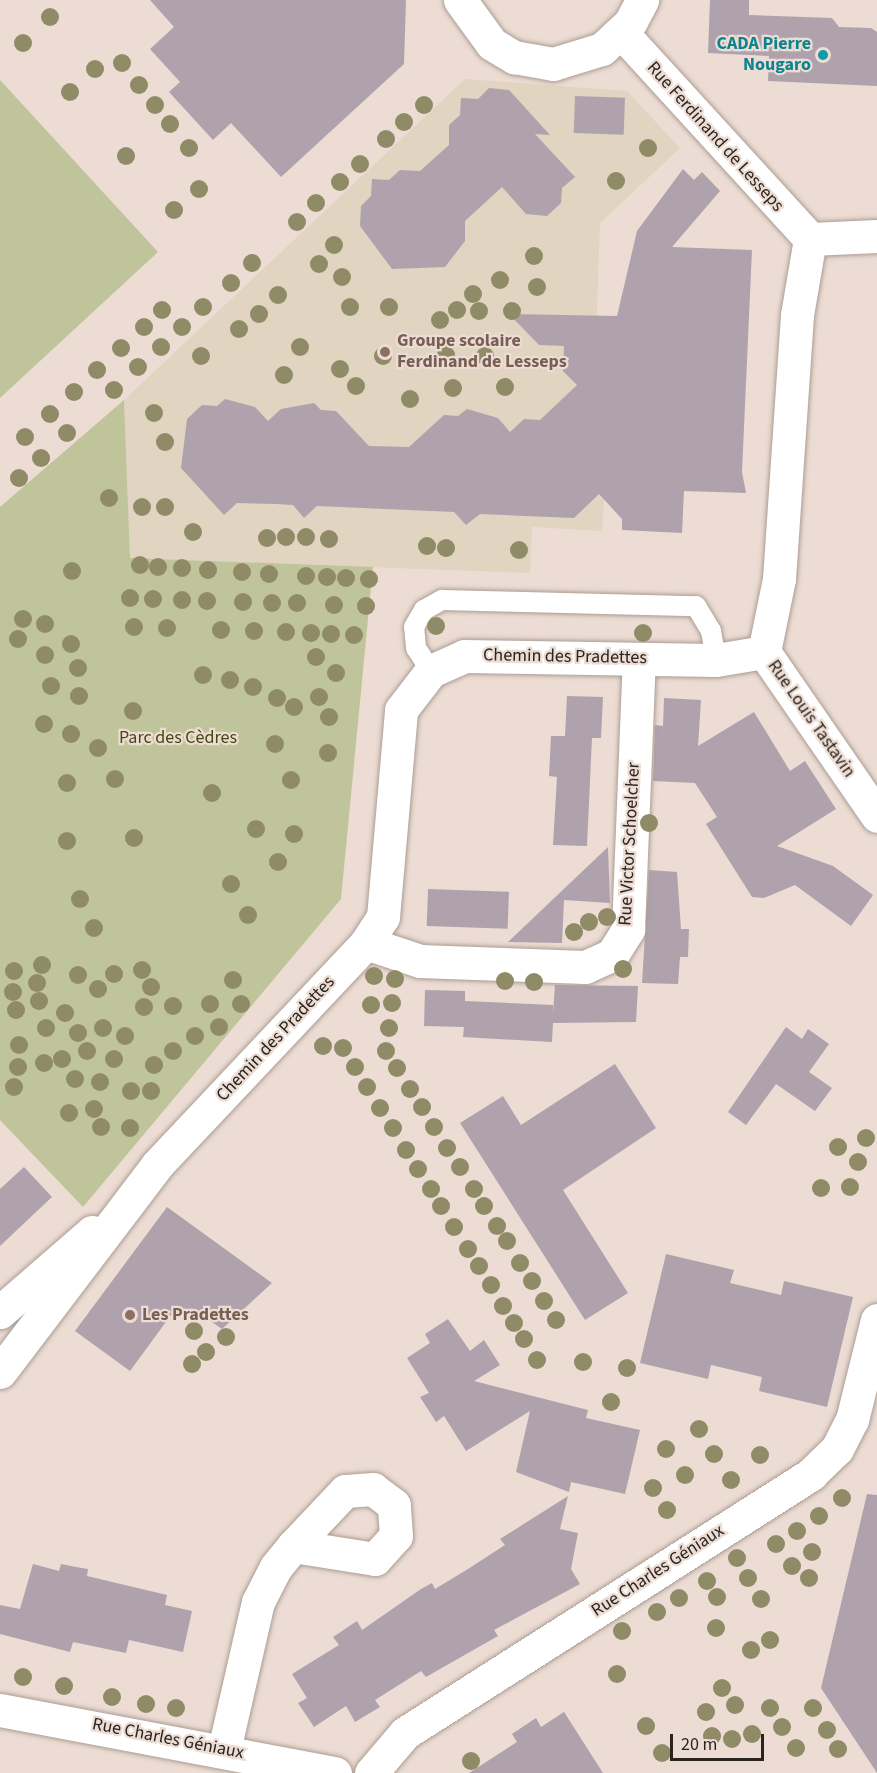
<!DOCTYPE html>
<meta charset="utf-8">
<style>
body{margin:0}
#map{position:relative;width:877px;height:1773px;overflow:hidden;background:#ecdcd3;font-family:"Source Sans 3",sans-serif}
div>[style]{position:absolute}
.education>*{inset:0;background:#e1d4c1}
.green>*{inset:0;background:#bfc49b}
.building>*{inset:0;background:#afa2ad;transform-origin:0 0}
.roads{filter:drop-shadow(0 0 2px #ab9d94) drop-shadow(0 0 2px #ab9d94)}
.lane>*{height:20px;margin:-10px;padding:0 10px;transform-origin:10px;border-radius:10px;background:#fff}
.street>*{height:33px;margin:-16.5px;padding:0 16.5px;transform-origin:16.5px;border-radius:16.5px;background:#fff}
.trees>*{width:18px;height:18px;margin:-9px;border-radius:50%;background:#908b67}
.dots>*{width:16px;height:16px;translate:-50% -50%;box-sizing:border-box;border:3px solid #ecdcd3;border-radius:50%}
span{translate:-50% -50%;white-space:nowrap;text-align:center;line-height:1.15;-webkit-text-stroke:4.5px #ecdcd3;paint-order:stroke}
.culture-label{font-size:18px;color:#0d838f;font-weight:700}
.right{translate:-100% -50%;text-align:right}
.street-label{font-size:18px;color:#292420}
.education-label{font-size:18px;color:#785e54;font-weight:700}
.left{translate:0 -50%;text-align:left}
.park-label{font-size:18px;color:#45490e}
.scale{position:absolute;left:670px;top:1734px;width:94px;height:27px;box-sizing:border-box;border:3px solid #292420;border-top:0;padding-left:8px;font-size:18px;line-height:21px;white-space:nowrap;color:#292420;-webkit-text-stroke:4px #ecdcd3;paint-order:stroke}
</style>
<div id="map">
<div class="education">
<i style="clip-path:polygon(465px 79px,627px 91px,680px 148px,600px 223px,593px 417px,605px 485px,602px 531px,532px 527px,530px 573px,130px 558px,124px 400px)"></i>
</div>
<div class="green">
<i style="clip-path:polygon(0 80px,158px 252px,0 398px)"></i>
<i style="clip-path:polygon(124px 400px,130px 558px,373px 567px,341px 899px,83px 1207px,0 1120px,0 507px)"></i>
</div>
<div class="building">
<i style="clip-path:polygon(150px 0,406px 0,404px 64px,281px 177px,231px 123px,213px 140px,169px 92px,180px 82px,150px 49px,174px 27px)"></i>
<i style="clip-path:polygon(710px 0,749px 0,749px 15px,832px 18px,839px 27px,871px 28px,877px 32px,877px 86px,768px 81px,769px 56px,708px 53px)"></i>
<i style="clip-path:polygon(489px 88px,509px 90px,550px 135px,535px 134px,575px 177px,562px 188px,561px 203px,547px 216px,526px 214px,502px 187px,465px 221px,465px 241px,445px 267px,392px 269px,360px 226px,361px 206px,371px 196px,372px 179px,389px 180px,400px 170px,420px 171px,449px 145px,449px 125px,460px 115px,461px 98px,478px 99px)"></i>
<i style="left:575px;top:96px;width:50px;height:37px;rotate:2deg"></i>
<i style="clip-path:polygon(683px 169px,694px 180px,702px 172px,720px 191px,672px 247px,752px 250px,742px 472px,746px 493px,684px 491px,682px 533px,622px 530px,622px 519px,599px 494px,574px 518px,480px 514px,466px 525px,454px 512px,317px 506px,304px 518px,293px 505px,276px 504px,237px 503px,224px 515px,181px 468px,187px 419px,202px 405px,217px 406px,225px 399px,255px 407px,268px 421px,281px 409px,314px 403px,321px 410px,336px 411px,369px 446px,409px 447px,444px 415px,458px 416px,467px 409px,498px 418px,510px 432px,524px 419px,540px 420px,577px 385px,563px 371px,564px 346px,539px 345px,509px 314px,617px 316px,637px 231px)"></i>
<i style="clip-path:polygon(567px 696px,603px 697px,601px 738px,592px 738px,587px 846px,553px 845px,557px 777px,549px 776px,551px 736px,565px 736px)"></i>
<i style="clip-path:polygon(664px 698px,701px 700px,698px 746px,754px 712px,790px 771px,805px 761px,836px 809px,777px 846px,833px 866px,873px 895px,851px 926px,795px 885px,764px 898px,752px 897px,706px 824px,717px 817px,695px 783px,653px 781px,655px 725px,663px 726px)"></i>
<i style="clip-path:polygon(608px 847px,610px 903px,564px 900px,562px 943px,508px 942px)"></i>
<i style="clip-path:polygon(649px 870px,677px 872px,681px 929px,689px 929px,688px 957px,680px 957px,678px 984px,642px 983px)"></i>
<i style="left:428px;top:889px;width:81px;height:37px;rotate:2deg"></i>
<i style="clip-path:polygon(555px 985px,638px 986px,636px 1022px,553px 1023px,552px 1042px,463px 1037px,464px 1027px,424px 1026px,425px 990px,465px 991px,465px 1001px,553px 1005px,553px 1013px)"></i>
<i style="clip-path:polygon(786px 1027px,802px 1039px,808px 1029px,829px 1044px,809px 1072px,832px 1088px,815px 1111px,776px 1084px,746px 1125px,728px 1112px)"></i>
<i style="clip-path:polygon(615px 1064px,656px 1128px,563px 1190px,628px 1293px,585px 1320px,460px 1123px,503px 1096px,521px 1125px)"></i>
<i style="clip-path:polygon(24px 1167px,52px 1197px,0 1246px,0 1189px)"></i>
<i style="clip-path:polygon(167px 1207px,272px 1283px,222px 1329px,196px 1311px,171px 1315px,130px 1371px,75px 1331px)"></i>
<i style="clip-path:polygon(666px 1254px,734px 1270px,730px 1283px,781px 1295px,784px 1281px,853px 1297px,827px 1407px,759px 1391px,762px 1377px,711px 1365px,708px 1379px,640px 1363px)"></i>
<i style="clip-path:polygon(448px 1319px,470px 1351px,484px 1340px,500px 1365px,474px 1381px,588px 1410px,586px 1418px,640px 1430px,625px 1494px,571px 1482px,569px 1492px,516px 1472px,530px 1411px,466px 1451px,444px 1416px,436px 1422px,420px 1397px,429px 1393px,407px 1358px,430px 1343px,425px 1334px)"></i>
<i style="clip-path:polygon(867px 1494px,877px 1495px,877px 1773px,821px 1688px)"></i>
<i style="clip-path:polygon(568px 1496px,560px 1529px,578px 1533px,571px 1569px,580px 1584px,494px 1630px,498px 1636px,426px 1677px,421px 1671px,375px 1700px,380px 1707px,355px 1722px,346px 1706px,314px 1727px,298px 1703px,307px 1698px,292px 1674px,339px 1645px,333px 1637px,357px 1621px,362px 1630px,421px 1589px,432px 1583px,435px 1589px,468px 1569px,505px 1545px,500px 1539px)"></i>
<i style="clip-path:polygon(33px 1564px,59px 1571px,61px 1564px,76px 1567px,88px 1569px,87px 1576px,167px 1595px,165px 1605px,192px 1611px,183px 1652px,129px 1640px,126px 1653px,73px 1642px,70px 1652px,0 1634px,0 1605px,20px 1609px)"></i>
<i style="clip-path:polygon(564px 1712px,603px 1773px,469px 1773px,517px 1742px,512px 1734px,536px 1718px,541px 1727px)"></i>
</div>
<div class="roads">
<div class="lane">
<i style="left:431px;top:671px;width:27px;rotate:-123deg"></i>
<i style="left:416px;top:648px;width:21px;rotate:-95deg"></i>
<i style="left:414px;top:627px;width:20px;rotate:-60deg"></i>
<i style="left:424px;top:610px;width:21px;rotate:-29deg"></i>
<i style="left:442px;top:600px;width:254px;rotate:1.4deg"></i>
<i style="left:696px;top:606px;width:29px;rotate:59deg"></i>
<i style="left:711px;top:631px;width:29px;rotate:80deg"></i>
</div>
<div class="street">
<i style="left:460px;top:0;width:54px;rotate:54deg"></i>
<i style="left:492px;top:44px;width:26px;rotate:31deg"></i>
<i style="left:514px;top:57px;width:40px;rotate:10deg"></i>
<i style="left:553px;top:64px;width:51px;rotate:-17deg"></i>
<i style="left:602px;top:49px;width:38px;rotate:-43deg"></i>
<i style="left:630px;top:23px;width:26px;rotate:-62deg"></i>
<i style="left:622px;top:33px;width:279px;rotate:47.6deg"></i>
<i style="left:764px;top:652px;width:199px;rotate:55.4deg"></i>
<i style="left:366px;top:943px;width:57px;rotate:18.4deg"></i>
<i style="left:420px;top:961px;width:165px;rotate:2.1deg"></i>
<i style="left:585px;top:967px;width:30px;rotate:-24deg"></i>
<i style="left:612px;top:955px;width:31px;rotate:-58deg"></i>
<i style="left:628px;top:929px;width:270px;rotate:-87.7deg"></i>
<i style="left:0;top:1312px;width:122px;rotate:-41deg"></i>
<i style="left:0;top:1372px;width:260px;rotate:-52.8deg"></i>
<i style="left:157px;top:1165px;width:305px;rotate:-46.7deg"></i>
<i style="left:366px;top:943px;width:31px;rotate:-57deg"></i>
<i style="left:383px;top:917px;width:208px;rotate:-85deg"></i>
<i style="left:401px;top:710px;width:49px;rotate:-52.4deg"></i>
<i style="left:431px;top:671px;width:36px;rotate:-24deg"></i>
<i style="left:464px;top:656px;width:252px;rotate:0.9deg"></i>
<i style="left:716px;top:660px;width:49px;rotate:-9.5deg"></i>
<i style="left:764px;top:652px;width:75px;rotate:-78.4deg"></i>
<i style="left:779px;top:579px;width:265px;rotate:-86.1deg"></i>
<i style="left:797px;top:315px;width:77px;rotate:-80.3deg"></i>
<i style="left:810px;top:239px;width:67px;rotate:-2.6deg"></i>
<i style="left:0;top:1710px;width:341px;rotate:10.7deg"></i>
<i style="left:224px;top:1750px;width:152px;rotate:-77.1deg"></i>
<i style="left:258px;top:1602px;width:39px;rotate:-63deg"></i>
<i style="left:276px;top:1567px;width:27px;rotate:-51deg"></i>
<i style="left:293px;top:1546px;width:83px;rotate:9deg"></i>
<i style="left:375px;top:1559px;width:31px;rotate:-48deg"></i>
<i style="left:396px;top:1536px;width:31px;rotate:-94deg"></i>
<i style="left:394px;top:1505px;width:26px;rotate:-143deg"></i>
<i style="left:373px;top:1489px;width:28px;rotate:176deg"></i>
<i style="left:345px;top:1491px;width:76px;rotate:133.4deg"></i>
<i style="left:371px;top:1773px;width:52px;rotate:-49.6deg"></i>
<i style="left:405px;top:1733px;width:482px;rotate:-32.5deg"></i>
<i style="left:811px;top:1474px;width:36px;rotate:-44deg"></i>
<i style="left:837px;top:1449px;width:33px;rotate:-63deg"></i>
<i style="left:852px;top:1420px;width:103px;rotate:-76deg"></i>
</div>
</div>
<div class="trees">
<i style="left:50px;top:17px"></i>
<i style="left:23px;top:43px"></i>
<i style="left:122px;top:63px"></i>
<i style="left:95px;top:69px"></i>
<i style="left:139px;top:85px"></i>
<i style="left:70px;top:92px"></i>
<i style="left:155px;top:105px"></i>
<i style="left:424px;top:105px"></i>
<i style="left:404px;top:122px"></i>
<i style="left:170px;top:124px"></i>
<i style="left:386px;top:139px"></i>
<i style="left:189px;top:148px"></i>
<i style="left:648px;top:148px"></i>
<i style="left:126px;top:156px"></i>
<i style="left:360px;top:164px"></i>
<i style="left:616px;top:181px"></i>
<i style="left:340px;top:182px"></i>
<i style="left:199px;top:189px"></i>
<i style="left:316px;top:203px"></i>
<i style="left:174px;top:210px"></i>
<i style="left:297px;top:222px"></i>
<i style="left:334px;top:245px"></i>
<i style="left:534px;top:256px"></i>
<i style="left:252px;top:263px"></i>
<i style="left:319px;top:264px"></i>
<i style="left:342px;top:277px"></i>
<i style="left:500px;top:280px"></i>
<i style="left:231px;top:283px"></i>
<i style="left:537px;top:287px"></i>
<i style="left:473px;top:294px"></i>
<i style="left:278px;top:295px"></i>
<i style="left:203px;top:307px"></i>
<i style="left:350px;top:307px"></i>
<i style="left:389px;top:307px"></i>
<i style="left:162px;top:310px"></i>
<i style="left:457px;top:310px"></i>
<i style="left:479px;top:311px"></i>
<i style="left:512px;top:311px"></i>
<i style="left:259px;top:314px"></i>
<i style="left:440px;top:320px"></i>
<i style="left:144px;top:327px"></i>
<i style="left:182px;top:327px"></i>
<i style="left:239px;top:329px"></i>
<i style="left:161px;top:347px"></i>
<i style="left:300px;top:347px"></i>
<i style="left:121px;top:348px"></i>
<i style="left:446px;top:355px"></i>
<i style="left:201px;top:356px"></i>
<i style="left:383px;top:356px"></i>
<i style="left:485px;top:356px"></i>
<i style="left:138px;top:367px"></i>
<i style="left:340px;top:369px"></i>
<i style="left:97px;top:370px"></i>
<i style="left:284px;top:375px"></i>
<i style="left:356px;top:386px"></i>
<i style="left:505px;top:387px"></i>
<i style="left:453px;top:388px"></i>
<i style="left:114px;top:390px"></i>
<i style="left:74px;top:392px"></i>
<i style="left:410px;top:399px"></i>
<i style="left:154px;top:413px"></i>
<i style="left:50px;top:414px"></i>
<i style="left:67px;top:433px"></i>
<i style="left:25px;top:437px"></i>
<i style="left:165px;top:442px"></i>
<i style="left:41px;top:458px"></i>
<i style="left:19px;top:478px"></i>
<i style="left:109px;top:498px"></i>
<i style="left:142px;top:507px"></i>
<i style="left:165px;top:507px"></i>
<i style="left:193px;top:532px"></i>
<i style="left:286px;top:537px"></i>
<i style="left:306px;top:537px"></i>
<i style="left:267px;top:538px"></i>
<i style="left:329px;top:539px"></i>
<i style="left:427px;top:546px"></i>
<i style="left:446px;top:548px"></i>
<i style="left:519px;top:550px"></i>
<i style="left:140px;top:565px"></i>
<i style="left:158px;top:567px"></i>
<i style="left:182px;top:568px"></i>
<i style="left:208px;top:570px"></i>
<i style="left:72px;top:571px"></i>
<i style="left:242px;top:572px"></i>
<i style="left:269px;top:574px"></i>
<i style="left:306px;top:576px"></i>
<i style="left:327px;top:577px"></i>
<i style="left:346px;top:578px"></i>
<i style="left:369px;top:579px"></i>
<i style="left:130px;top:598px"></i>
<i style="left:153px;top:599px"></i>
<i style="left:182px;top:600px"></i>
<i style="left:207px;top:601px"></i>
<i style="left:243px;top:602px"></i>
<i style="left:272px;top:603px"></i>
<i style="left:297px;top:603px"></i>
<i style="left:334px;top:605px"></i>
<i style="left:366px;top:606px"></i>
<i style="left:23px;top:619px"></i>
<i style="left:45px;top:624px"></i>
<i style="left:436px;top:626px"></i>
<i style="left:134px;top:627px"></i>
<i style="left:167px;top:628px"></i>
<i style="left:221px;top:630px"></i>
<i style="left:254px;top:631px"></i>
<i style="left:286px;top:632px"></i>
<i style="left:311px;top:633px"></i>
<i style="left:643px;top:633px"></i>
<i style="left:331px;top:634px"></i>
<i style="left:354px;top:635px"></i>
<i style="left:18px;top:639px"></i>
<i style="left:71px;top:644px"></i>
<i style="left:45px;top:655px"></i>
<i style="left:316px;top:657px"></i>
<i style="left:78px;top:668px"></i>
<i style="left:336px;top:673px"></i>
<i style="left:203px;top:675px"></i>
<i style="left:230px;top:680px"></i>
<i style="left:51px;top:686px"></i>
<i style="left:253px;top:687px"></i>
<i style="left:79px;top:696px"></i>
<i style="left:319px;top:697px"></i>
<i style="left:277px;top:698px"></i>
<i style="left:294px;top:707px"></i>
<i style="left:133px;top:711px"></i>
<i style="left:329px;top:717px"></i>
<i style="left:44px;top:724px"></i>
<i style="left:71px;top:734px"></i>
<i style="left:275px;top:744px"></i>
<i style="left:98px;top:748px"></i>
<i style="left:328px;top:753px"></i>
<i style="left:115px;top:779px"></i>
<i style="left:291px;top:780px"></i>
<i style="left:67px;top:783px"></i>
<i style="left:212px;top:793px"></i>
<i style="left:649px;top:823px"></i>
<i style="left:256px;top:829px"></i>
<i style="left:294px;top:834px"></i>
<i style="left:134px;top:838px"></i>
<i style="left:67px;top:841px"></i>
<i style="left:278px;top:862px"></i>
<i style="left:231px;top:884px"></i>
<i style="left:80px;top:899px"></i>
<i style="left:248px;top:915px"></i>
<i style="left:607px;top:917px"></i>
<i style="left:589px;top:922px"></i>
<i style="left:94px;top:928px"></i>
<i style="left:574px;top:932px"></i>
<i style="left:42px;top:965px"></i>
<i style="left:623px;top:969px"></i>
<i style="left:142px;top:970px"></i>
<i style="left:14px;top:971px"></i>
<i style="left:114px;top:974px"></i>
<i style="left:78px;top:975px"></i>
<i style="left:374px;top:976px"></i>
<i style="left:395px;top:979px"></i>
<i style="left:233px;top:980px"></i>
<i style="left:505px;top:981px"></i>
<i style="left:534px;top:982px"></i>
<i style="left:37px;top:983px"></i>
<i style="left:151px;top:987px"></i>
<i style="left:98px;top:989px"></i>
<i style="left:13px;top:992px"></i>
<i style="left:39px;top:1001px"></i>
<i style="left:392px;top:1003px"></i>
<i style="left:210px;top:1004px"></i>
<i style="left:241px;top:1004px"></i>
<i style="left:371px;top:1005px"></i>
<i style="left:173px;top:1006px"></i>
<i style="left:144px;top:1007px"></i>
<i style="left:16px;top:1010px"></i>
<i style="left:65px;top:1013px"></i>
<i style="left:219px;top:1027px"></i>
<i style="left:46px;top:1028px"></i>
<i style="left:103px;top:1028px"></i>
<i style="left:389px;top:1028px"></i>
<i style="left:78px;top:1033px"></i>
<i style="left:125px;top:1036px"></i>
<i style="left:195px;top:1036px"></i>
<i style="left:19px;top:1045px"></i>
<i style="left:323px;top:1046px"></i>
<i style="left:343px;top:1048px"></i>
<i style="left:87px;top:1051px"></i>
<i style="left:173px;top:1051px"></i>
<i style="left:386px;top:1051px"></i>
<i style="left:62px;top:1059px"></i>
<i style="left:114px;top:1059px"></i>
<i style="left:44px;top:1063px"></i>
<i style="left:154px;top:1065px"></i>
<i style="left:18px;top:1067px"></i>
<i style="left:355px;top:1067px"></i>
<i style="left:397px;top:1068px"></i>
<i style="left:75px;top:1079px"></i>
<i style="left:100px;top:1082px"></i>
<i style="left:14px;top:1087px"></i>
<i style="left:367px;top:1087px"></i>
<i style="left:410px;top:1089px"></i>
<i style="left:131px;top:1091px"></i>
<i style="left:151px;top:1091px"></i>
<i style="left:422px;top:1107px"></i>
<i style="left:380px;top:1108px"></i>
<i style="left:94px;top:1109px"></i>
<i style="left:69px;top:1113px"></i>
<i style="left:101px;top:1127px"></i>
<i style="left:434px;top:1127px"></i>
<i style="left:130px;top:1128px"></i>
<i style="left:393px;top:1128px"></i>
<i style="left:866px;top:1138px"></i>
<i style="left:838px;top:1147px"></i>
<i style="left:447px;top:1148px"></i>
<i style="left:406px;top:1150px"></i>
<i style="left:858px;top:1162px"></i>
<i style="left:460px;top:1167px"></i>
<i style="left:418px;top:1169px"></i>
<i style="left:850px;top:1187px"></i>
<i style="left:821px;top:1188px"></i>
<i style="left:431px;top:1189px"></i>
<i style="left:474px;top:1189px"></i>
<i style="left:441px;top:1206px"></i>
<i style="left:484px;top:1206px"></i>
<i style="left:497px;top:1226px"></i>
<i style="left:454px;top:1227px"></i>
<i style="left:507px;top:1241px"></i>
<i style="left:468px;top:1249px"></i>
<i style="left:520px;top:1263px"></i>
<i style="left:479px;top:1266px"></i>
<i style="left:532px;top:1281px"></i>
<i style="left:491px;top:1285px"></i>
<i style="left:544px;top:1301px"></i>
<i style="left:503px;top:1306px"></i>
<i style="left:556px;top:1320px"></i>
<i style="left:514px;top:1323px"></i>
<i style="left:194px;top:1331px"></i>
<i style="left:226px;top:1337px"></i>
<i style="left:524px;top:1339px"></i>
<i style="left:206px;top:1352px"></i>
<i style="left:537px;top:1360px"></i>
<i style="left:583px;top:1362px"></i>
<i style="left:192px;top:1364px"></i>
<i style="left:627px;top:1368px"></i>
<i style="left:611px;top:1402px"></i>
<i style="left:699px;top:1429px"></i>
<i style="left:666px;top:1449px"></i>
<i style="left:714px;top:1454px"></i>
<i style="left:760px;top:1455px"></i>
<i style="left:685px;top:1475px"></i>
<i style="left:731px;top:1480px"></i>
<i style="left:653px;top:1488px"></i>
<i style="left:842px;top:1498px"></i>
<i style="left:667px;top:1510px"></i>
<i style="left:819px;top:1516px"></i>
<i style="left:797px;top:1531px"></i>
<i style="left:776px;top:1544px"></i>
<i style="left:812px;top:1552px"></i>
<i style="left:737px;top:1558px"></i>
<i style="left:792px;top:1566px"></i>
<i style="left:748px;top:1578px"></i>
<i style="left:809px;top:1578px"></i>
<i style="left:707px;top:1581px"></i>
<i style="left:717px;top:1597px"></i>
<i style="left:679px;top:1598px"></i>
<i style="left:761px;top:1599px"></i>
<i style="left:657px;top:1612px"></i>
<i style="left:716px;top:1628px"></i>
<i style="left:622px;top:1631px"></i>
<i style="left:770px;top:1640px"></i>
<i style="left:751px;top:1650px"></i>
<i style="left:617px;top:1674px"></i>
<i style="left:23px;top:1677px"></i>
<i style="left:64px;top:1686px"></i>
<i style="left:722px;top:1688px"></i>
<i style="left:112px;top:1697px"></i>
<i style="left:146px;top:1704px"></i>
<i style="left:735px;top:1705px"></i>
<i style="left:176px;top:1708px"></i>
<i style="left:770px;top:1708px"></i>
<i style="left:813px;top:1708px"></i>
<i style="left:706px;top:1712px"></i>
<i style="left:646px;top:1726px"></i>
<i style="left:782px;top:1727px"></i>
<i style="left:827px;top:1730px"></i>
<i style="left:752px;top:1734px"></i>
<i style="left:712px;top:1736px"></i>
<i style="left:732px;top:1739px"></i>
<i style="left:796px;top:1748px"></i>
<i style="left:838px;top:1749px"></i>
<i style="left:662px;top:1753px"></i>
<i style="left:471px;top:1761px"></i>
</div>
<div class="dots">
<i style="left:823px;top:55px;background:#0f9aa8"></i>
<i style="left:385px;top:352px;background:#8d6e63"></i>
<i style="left:130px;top:1315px;background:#8d6e63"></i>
</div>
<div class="culture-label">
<span class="right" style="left:811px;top:55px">CADA Pierre<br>Nougaro</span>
</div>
<div class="street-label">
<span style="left:715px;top:137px;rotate:48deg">Rue Ferdinand de Lesseps</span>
<span style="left:565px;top:657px;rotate:1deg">Chemin des Pradettes</span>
<span style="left:811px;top:719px;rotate:55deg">Rue Louis Tastavin</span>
<span style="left:630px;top:844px;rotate:-87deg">Rue Victor Schoelcher</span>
<span style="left:276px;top:1039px;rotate:-47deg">Chemin des Pradettes</span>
<span style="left:658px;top:1571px;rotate:-33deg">Rue Charles Géniaux</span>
<span style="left:168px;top:1739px;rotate:11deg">Rue Charles Géniaux</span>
</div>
<div class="education-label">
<span class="left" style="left:397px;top:352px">Groupe scolaire<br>Ferdinand de Lesseps</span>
<span class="left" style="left:142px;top:1315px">Les Pradettes</span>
</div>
<div class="park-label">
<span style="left:178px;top:738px">Parc des Cèdres</span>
</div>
<div class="scale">20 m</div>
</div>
